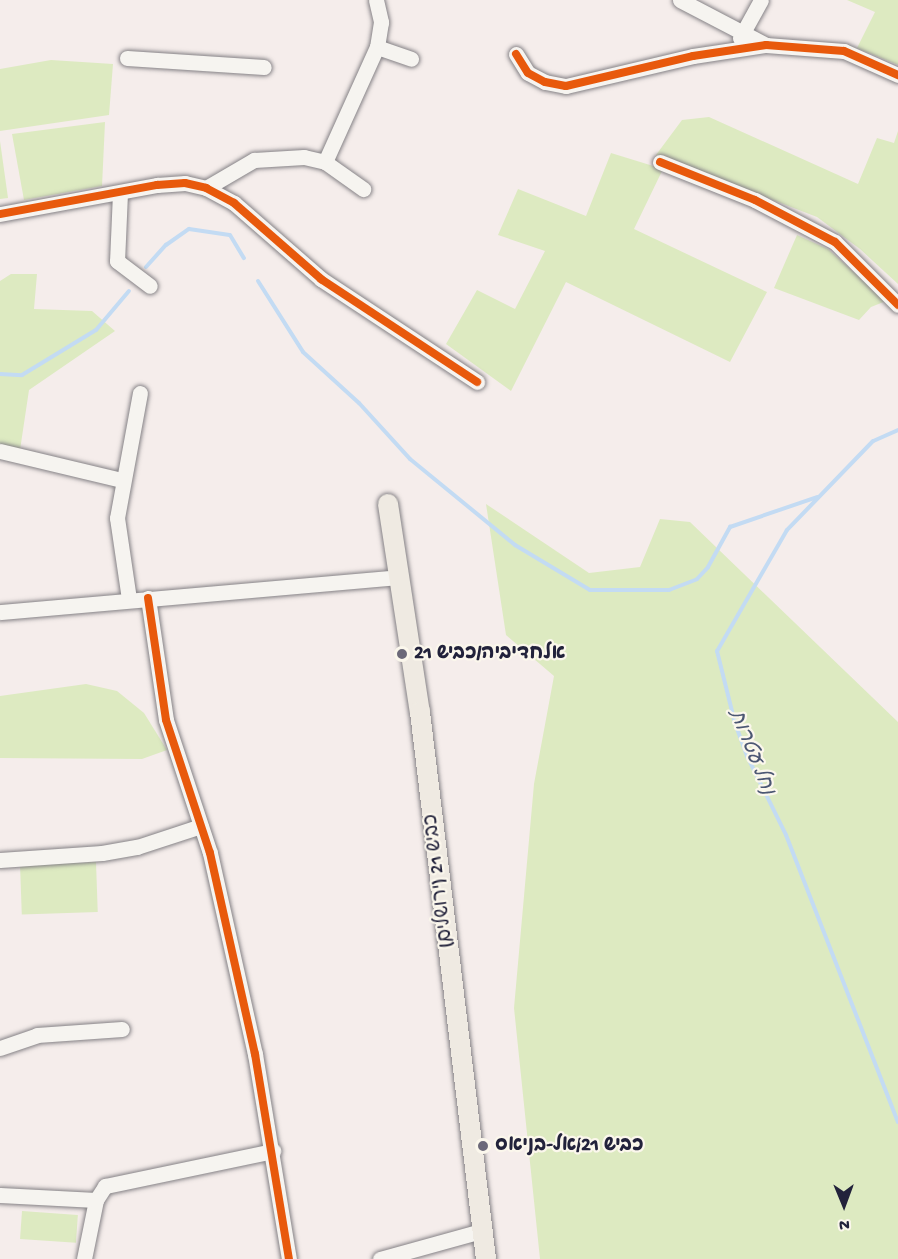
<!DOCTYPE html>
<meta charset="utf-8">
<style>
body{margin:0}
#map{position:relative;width:898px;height:1259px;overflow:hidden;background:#f5edeb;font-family:"Gochi Hand","Playpen Sans Hebrew",sans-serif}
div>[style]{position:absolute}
.green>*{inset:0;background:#ddeac1;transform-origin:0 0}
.stream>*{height:4px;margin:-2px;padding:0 2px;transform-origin:2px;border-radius:2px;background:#c3dbf3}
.roads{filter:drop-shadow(0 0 2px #858286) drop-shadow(0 0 2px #858286)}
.minor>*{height:15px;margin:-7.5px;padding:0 7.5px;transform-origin:7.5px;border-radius:7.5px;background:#f6f4f0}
.major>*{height:20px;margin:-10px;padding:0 10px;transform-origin:10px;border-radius:10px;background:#efeae2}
.cycleway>*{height:8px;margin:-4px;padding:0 4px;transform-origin:4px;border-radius:4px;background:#e8590c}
.dots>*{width:16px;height:16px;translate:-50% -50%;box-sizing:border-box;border:3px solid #fbf7ec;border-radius:50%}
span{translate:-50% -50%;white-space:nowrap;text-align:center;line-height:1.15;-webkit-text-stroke:4.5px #fbf7ec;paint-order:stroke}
.poi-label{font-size:20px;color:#22223b;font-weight:700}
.left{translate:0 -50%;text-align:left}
.street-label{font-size:20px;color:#22223b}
.water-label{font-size:21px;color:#4c5773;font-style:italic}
.north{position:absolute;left:814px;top:1175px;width:60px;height:60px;-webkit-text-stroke:4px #fbf7ec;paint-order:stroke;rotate:179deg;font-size:16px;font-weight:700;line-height:24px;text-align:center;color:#22223b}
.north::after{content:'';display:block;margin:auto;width:21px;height:27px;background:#22223b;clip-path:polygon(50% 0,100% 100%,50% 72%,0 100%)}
</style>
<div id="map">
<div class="green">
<i style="clip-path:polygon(847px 0,898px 0,898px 65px,857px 48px,875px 12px)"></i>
<i style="clip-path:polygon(51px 60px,113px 64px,109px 115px,0 131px,0 69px)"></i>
<i style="clip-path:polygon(709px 117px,858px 184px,877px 138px,894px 143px,898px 131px,898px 284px,860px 249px,817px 217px,656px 155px,682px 120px)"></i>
<i style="clip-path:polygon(105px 122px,102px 186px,24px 200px,12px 134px)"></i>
<i style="clip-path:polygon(0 141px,8px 198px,0 199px)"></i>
<i style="clip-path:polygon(611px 153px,663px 169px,634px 229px,767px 292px,730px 362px,566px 282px,511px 391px,446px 344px,477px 290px,515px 309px,545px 251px,498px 235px,518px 189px,586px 216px)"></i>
<i style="clip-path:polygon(797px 235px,828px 249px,886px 301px,871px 307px,859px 320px,774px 288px)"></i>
<i style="clip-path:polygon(11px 274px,37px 274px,34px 309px,92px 311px,115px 331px,29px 390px,20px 450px,0 445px,0 281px)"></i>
<i style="clip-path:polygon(486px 504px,589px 573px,640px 567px,660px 519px,690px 522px,898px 722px,898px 1259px,540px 1259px,514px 1008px,534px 784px,554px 676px,506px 635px)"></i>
<i style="clip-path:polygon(86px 684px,117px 691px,144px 713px,167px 750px,142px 759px,0 758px,0 696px)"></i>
<i style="left:96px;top:862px;width:50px;height:76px;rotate:88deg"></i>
<i style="left:22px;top:1211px;width:56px;height:28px;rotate:4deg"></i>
</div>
<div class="stream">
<i style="left:146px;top:267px;width:30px;rotate:-48deg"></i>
<i style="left:166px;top:245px;width:28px;rotate:-35deg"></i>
<i style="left:189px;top:229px;width:41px;rotate:8.3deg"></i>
<i style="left:230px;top:235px;width:27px;rotate:59deg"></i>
<i style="left:258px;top:281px;width:84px;rotate:57.6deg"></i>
<i style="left:303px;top:352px;width:76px;rotate:42.3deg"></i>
<i style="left:359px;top:403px;width:76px;rotate:47.7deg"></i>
<i style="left:410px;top:459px;width:136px;rotate:39.3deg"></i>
<i style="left:515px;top:545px;width:87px;rotate:31deg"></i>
<i style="left:590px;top:590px;width:79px"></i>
<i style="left:669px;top:590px;width:30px;rotate:-21deg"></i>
<i style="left:697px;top:579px;width:16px;rotate:-47deg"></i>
<i style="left:708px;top:567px;width:46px;rotate:-61.2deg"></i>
<i style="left:730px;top:527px;width:92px;rotate:-19deg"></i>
<i style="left:0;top:374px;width:22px;rotate:3deg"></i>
<i style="left:22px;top:375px;width:87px;rotate:-31.3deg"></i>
<i style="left:96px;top:330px;width:51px;rotate:-49.8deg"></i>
<i style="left:898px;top:430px;width:27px;rotate:156deg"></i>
<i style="left:873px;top:441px;width:124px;rotate:134deg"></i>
<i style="left:787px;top:530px;width:140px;rotate:120deg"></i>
<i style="left:717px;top:651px;width:74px;rotate:76deg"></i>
<i style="left:735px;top:723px;width:37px;rotate:70deg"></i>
<i style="left:748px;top:758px;width:86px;rotate:63.7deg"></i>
<i style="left:786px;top:835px;width:308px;rotate:68.7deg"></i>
</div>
<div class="roads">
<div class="minor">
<i style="left:376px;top:0;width:23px;rotate:77deg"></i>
<i style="left:381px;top:22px;width:25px;rotate:99deg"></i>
<i style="left:680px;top:0;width:97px;rotate:27.6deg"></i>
<i style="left:740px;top:38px;width:43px;rotate:-61.1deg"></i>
<i style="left:516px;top:54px;width:22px;rotate:58deg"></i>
<i style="left:528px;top:73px;width:19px;rotate:28deg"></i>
<i style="left:545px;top:82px;width:21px;rotate:11deg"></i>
<i style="left:566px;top:86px;width:130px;rotate:-13.3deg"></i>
<i style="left:693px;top:56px;width:74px;rotate:-8.6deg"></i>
<i style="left:766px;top:45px;width:78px;rotate:4.4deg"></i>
<i style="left:844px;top:51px;width:59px;rotate:24deg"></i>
<i style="left:127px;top:58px;width:137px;rotate:3.8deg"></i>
<i style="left:325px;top:162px;width:126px;rotate:-65.7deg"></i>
<i style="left:377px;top:47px;width:36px;rotate:19deg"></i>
<i style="left:660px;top:162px;width:102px;rotate:21.8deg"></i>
<i style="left:755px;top:200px;width:90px;rotate:27.7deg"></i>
<i style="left:835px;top:242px;width:89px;rotate:45deg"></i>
<i style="left:206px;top:188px;width:56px;rotate:-30.3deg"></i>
<i style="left:254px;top:160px;width:50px;rotate:-3.4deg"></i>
<i style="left:304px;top:157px;width:22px;rotate:13deg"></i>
<i style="left:325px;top:162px;width:47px;rotate:35.4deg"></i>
<i style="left:120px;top:193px;width:68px;rotate:92.5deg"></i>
<i style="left:117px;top:261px;width:41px;rotate:37.1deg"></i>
<i style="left:0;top:214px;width:160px;rotate:-10.5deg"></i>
<i style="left:157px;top:185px;width:28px;rotate:-4deg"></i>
<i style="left:185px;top:183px;width:22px;rotate:13deg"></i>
<i style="left:206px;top:188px;width:32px;rotate:28deg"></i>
<i style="left:234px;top:203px;width:116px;rotate:41.1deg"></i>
<i style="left:321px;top:279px;width:187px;rotate:33.4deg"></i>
<i style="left:0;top:451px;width:125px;rotate:13.4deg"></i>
<i style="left:148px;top:598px;width:123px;rotate:81.6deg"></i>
<i style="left:166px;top:720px;width:140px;rotate:71.7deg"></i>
<i style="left:210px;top:853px;width:206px;rotate:77.4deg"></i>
<i style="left:255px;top:1054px;width:208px;rotate:80.6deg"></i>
<i style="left:129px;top:599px;width:82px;rotate:-98.4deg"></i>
<i style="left:117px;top:518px;width:127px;rotate:-79.6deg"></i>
<i style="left:0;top:612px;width:401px;rotate:-5deg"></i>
<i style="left:0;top:860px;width:102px;rotate:-3.9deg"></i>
<i style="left:102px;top:853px;width:36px;rotate:-10deg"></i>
<i style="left:137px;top:847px;width:67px;rotate:-18.2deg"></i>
<i style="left:0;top:1048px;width:39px;rotate:-19deg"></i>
<i style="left:37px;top:1035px;width:85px;rotate:-4deg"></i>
<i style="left:0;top:1195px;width:96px;rotate:3deg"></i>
<i style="left:84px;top:1259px;width:60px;rotate:-78.5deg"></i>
<i style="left:96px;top:1200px;width:17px;rotate:-57deg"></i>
<i style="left:105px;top:1186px;width:172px;rotate:-11.8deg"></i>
<i style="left:380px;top:1259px;width:105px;rotate:-15.5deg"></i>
</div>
<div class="major">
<i style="left:388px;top:504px;width:210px;rotate:81.3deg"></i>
<i style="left:420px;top:712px;width:551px;rotate:83.12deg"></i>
</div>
</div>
<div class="cycleway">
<i style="left:516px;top:54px;width:22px;rotate:58deg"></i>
<i style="left:528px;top:73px;width:19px;rotate:28deg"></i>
<i style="left:545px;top:82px;width:21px;rotate:11deg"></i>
<i style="left:566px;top:86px;width:130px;rotate:-13.3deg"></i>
<i style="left:693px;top:56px;width:74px;rotate:-8.6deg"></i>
<i style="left:766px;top:45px;width:78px;rotate:4.4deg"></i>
<i style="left:844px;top:51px;width:59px;rotate:24deg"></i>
<i style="left:660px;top:162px;width:102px;rotate:21.8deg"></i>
<i style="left:755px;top:200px;width:90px;rotate:27.7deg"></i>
<i style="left:835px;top:242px;width:89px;rotate:45deg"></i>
<i style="left:0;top:214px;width:160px;rotate:-10.5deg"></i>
<i style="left:157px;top:185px;width:28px;rotate:-4deg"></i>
<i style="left:185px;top:183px;width:22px;rotate:13deg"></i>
<i style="left:206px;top:188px;width:32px;rotate:28deg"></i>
<i style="left:234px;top:203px;width:116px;rotate:41.1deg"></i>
<i style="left:321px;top:279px;width:187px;rotate:33.4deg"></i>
<i style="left:148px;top:598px;width:123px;rotate:81.6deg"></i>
<i style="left:166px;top:720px;width:140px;rotate:71.7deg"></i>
<i style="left:210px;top:853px;width:206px;rotate:77.4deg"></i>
<i style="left:255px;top:1054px;width:208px;rotate:80.6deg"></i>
</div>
<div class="dots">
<i style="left:402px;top:654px;background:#6c6979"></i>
<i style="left:483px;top:1146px;background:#6c6979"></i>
</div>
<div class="poi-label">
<span class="left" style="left:414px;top:654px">אלחדיביה/כביש 21</span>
<span class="left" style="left:495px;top:1146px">כביש 21/אל-בניאס</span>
</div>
<div class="street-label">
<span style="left:440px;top:881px;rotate:-97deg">כביש 21 (ירושלים)</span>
</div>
<div class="water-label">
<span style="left:750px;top:753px;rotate:68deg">נחל עטרות</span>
</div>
<div class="north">N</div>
</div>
